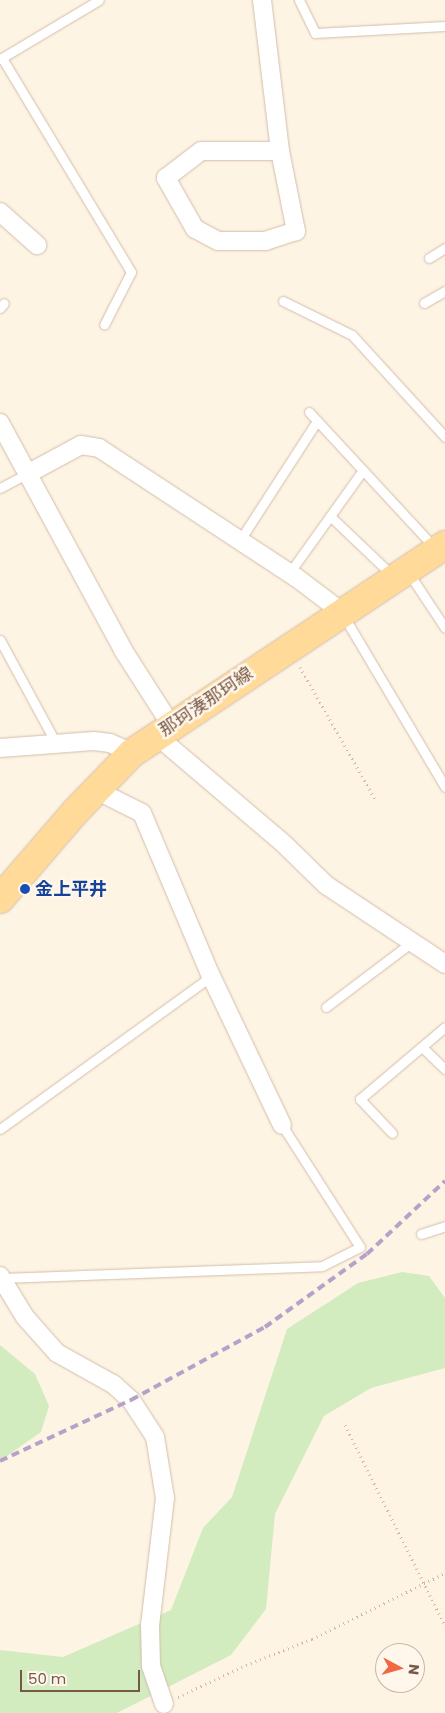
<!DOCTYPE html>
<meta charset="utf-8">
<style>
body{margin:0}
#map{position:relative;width:445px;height:1713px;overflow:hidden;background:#fef4e3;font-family:Poppins,"Noto Sans JP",sans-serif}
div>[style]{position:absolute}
.green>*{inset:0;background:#d2ecc0}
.path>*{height:3px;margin-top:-1.5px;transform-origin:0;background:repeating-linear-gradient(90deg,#dab59c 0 1px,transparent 0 5px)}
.roads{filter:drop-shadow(0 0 1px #d2bdab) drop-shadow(0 0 1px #d2bdab)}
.lane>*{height:9px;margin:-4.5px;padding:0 4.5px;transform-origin:4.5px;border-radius:4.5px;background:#fff}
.street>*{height:18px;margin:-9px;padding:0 9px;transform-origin:9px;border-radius:9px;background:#fff}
.primary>*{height:28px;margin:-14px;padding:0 14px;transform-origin:14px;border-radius:14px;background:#ffda99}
.rail>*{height:4px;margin-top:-2px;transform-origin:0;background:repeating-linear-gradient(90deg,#b6a1c8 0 8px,transparent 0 13px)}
.dots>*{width:14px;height:14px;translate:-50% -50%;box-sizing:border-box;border:2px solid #fff7eb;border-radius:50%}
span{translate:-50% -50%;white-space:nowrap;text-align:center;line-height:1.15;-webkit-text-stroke:5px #fff7eb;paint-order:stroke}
.street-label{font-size:18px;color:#785947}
.transit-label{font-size:18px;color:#164399;font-weight:700}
.left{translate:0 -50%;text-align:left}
.north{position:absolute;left:375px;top:1643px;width:50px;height:50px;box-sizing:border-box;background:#fff7eb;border:1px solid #c9b8a9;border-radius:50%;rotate:96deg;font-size:14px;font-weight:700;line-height:20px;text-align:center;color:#785947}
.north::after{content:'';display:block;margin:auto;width:18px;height:22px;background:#f06940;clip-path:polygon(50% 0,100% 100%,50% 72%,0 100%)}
.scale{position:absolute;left:20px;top:1670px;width:120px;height:22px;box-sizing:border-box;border:2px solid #785947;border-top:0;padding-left:6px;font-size:15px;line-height:18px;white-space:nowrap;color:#785947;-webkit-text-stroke:4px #fff7eb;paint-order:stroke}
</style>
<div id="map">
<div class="green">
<i style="clip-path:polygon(402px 1272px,429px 1276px,445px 1298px,445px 1368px,371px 1388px,324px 1416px,275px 1514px,266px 1609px,231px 1655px,117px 1713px,0 1713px,0 1650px,63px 1657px,171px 1610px,203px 1528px,232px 1497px,287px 1329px,358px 1283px)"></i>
<i style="clip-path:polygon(0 1345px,35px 1374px,49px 1406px,41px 1432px,0 1461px)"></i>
</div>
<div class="path">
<i style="left:300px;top:667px;width:154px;rotate:60.4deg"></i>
<i style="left:345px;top:1425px;width:225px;rotate:63.5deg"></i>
<i style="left:178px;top:1697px;width:75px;rotate:-25.2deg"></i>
<i style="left:246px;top:1665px;width:71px;rotate:-21.5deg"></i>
<i style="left:312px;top:1639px;width:148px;rotate:-26.4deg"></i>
</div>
<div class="roads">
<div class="lane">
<i style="left:299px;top:0;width:37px;rotate:64deg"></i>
<i style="left:315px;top:33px;width:130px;rotate:-3.1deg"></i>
<i style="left:2px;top:58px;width:250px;rotate:58.9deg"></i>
<i style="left:131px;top:272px;width:59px;rotate:117deg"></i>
<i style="left:0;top:59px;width:115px;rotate:-30.8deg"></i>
<i style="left:429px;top:258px;width:19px;rotate:-32deg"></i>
<i style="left:283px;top:301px;width:77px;rotate:26.2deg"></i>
<i style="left:352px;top:335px;width:138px;rotate:47.6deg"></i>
<i style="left:424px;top:303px;width:24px;rotate:-30deg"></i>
<i style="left:0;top:308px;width:6px;rotate:-51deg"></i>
<i style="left:309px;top:412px;width:185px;rotate:47.2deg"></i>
<i style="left:0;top:488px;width:32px;rotate:-28deg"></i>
<i style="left:330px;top:516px;width:87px;rotate:43.6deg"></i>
<i style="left:240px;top:540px;width:142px;rotate:-57.1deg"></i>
<i style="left:290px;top:572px;width:125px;rotate:-54.4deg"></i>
<i style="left:408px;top:572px;width:67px;rotate:56.5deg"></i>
<i style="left:343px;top:615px;width:200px;rotate:59.3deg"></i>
<i style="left:0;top:640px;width:117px;rotate:61.5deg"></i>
<i style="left:326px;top:1007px;width:108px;rotate:-37.1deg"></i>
<i style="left:422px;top:1047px;width:32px;rotate:44deg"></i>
<i style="left:0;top:1129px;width:261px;rotate:-35.9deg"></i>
<i style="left:392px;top:1133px;width:47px;rotate:-133.3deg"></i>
<i style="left:360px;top:1099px;width:111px;rotate:-40.3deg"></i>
<i style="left:421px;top:1234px;width:25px;rotate:-18deg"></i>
<i style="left:2px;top:1278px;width:320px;rotate:-2.1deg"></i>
<i style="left:322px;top:1266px;width:42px;rotate:-26.6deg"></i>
<i style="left:360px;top:1247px;width:145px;rotate:-122.6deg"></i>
</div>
<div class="street">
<i style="left:262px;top:0;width:152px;rotate:83.2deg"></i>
<i style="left:280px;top:151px;width:82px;rotate:78.7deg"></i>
<i style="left:296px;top:231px;width:32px;rotate:162deg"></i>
<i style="left:266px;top:241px;width:48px;rotate:180deg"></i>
<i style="left:218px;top:241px;width:26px;rotate:-152deg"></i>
<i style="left:195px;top:229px;width:59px;rotate:-119.6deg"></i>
<i style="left:166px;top:178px;width:44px;rotate:-37.6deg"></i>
<i style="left:201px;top:151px;width:79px"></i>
<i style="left:0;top:212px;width:50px;rotate:41.7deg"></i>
<i style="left:0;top:423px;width:258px;rotate:61.5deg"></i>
<i style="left:123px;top:650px;width:89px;rotate:57.4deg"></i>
<i style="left:29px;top:473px;width:59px;rotate:-28.3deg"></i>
<i style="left:81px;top:445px;width:18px;rotate:9deg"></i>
<i style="left:99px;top:448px;width:237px;rotate:33.3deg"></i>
<i style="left:297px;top:578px;width:56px;rotate:37.1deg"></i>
<i style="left:156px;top:735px;width:168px;rotate:40.4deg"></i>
<i style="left:284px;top:844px;width:59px;rotate:44.3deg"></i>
<i style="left:326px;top:885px;width:143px;rotate:33.6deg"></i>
<i style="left:0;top:748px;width:94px;rotate:-4.3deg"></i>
<i style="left:94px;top:741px;width:16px;rotate:7deg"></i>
<i style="left:110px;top:743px;width:24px;rotate:24deg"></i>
<i style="left:96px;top:790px;width:51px;rotate:26.6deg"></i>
<i style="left:142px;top:813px;width:177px;rotate:67.1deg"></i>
<i style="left:211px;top:976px;width:165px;rotate:64.5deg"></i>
<i style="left:0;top:1276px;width:48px;rotate:58.6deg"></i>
<i style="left:25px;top:1317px;width:48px;rotate:48.4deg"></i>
<i style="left:57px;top:1353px;width:64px;rotate:29deg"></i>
<i style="left:113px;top:1384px;width:24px;rotate:42deg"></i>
<i style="left:131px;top:1400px;width:44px;rotate:57deg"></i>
<i style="left:155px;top:1437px;width:62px;rotate:80.7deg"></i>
<i style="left:165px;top:1498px;width:128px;rotate:96.7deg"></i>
<i style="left:150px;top:1625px;width:41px;rotate:88.6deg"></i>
<i style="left:151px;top:1666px;width:40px;rotate:71.1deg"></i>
</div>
<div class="primary">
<i style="left:0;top:899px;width:115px;rotate:-49.2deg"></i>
<i style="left:75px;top:812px;width:82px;rotate:-46deg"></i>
<i style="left:132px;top:753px;width:376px;rotate:-33.6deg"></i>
</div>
</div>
<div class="rail">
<i style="left:0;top:1461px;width:145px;rotate:-25deg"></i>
<i style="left:131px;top:1400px;width:153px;rotate:-28.6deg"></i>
<i style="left:265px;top:1327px;width:125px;rotate:-35.6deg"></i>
<i style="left:367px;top:1254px;width:107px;rotate:-43.1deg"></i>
</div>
<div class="dots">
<i style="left:25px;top:889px;background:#1a4fb4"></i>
</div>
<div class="street-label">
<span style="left:206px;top:702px;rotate:-34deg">那珂湊那珂線</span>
</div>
<div class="transit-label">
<span class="left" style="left:35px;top:889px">金上平井</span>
</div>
<div class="north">N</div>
<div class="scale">50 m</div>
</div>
